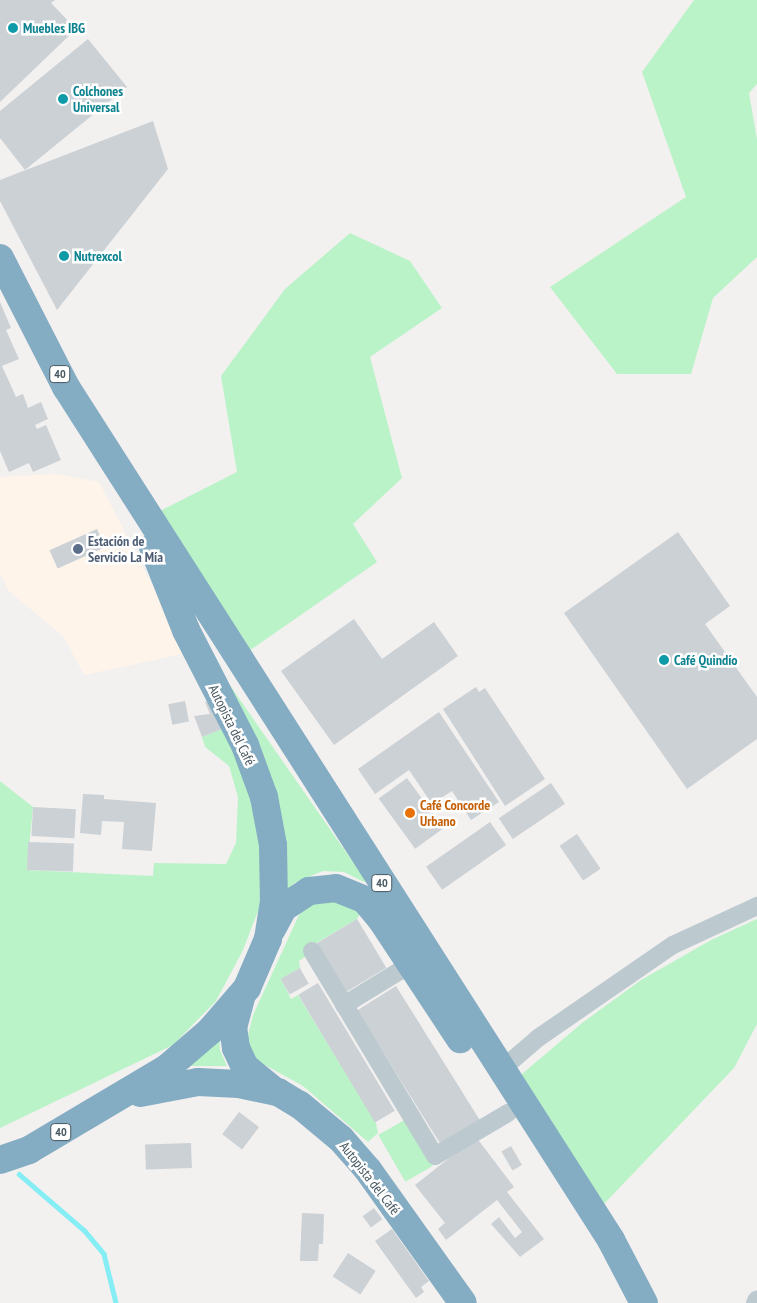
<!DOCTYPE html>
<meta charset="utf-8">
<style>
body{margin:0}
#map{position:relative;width:757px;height:1303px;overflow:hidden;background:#f3f0f0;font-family:"PT Sans Narrow",sans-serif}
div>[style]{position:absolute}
.commercial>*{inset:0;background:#fef4e9}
.green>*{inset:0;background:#bbf3c8;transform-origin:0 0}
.stream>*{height:4.5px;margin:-2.25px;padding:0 2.25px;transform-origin:2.25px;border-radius:2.25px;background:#84eef4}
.building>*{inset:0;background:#cbd1d5;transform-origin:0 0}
.street>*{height:18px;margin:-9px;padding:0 9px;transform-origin:9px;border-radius:9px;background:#bccad0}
.highway>*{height:28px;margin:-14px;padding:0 14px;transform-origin:14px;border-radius:14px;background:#84acc3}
.dots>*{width:14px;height:14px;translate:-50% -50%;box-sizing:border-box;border:2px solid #fff;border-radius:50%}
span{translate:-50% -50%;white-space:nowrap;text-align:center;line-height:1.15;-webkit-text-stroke:5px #fff;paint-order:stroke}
.shield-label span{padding:1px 4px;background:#fff;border:1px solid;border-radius:4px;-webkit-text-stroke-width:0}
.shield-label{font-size:12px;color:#46575f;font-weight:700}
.culture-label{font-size:14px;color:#0d838f;font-weight:700}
.left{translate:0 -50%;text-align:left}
.service-label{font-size:14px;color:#4e5e75;font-weight:700}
.street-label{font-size:14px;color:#46575f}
.food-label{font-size:14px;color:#c56008;font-weight:700}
</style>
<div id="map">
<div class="commercial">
<i style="clip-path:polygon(55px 474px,99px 482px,187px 653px,84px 675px,64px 637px,9px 591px,0 573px,0 477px)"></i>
</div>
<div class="green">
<i style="clip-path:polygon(694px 0,757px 0,757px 84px,749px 93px,757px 139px,757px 257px,713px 298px,691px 374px,617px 374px,550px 287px,686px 197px,642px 72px)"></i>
<i style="clip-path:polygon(350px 233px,410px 261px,442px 308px,370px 357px,402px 478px,353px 524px,377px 562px,246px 653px,154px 514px,237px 472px,221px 376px,285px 289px)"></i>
<i style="clip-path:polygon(213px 661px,366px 881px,364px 882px,344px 872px,323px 871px,294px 883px,284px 896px)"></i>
<i style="clip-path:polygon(222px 729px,241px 760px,255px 800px,263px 859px,260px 906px,243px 950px,216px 1001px,173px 1045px,0 1128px,0 781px,33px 807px,27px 870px,153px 876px,154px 863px,226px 864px,236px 843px,238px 797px,229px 766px,205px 747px,202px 737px)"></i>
<i style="clip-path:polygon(333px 899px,363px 909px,357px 919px,303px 951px,306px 956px,299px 961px,300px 968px,281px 979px,291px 999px,298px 995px,376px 1123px,378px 1133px,368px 1142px,303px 1086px,252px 1058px,246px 1043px,253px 1015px,299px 915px,307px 906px)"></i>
<i style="clip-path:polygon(757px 919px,757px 1024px,734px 1068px,602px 1206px,516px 1079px,582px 1023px,641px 980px,711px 940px)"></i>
<i style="clip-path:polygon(219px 1033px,220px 1050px,227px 1066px,186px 1066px)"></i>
<i style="left:406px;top:1119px;width:54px;height:32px;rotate:60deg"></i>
</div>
<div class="stream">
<i style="left:19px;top:1174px;width:87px;rotate:40.8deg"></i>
<i style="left:85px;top:1231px;width:30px;rotate:50deg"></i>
<i style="left:104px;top:1254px;width:50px;rotate:76.2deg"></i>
</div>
<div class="building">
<i style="clip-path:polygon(0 0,55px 0,51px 3px,76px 29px,0 102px)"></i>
<i style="clip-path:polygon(88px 39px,127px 87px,25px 170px,0 138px,0 111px)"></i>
<i style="clip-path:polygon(153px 121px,168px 169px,57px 310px,0 201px,0 180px)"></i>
<i style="clip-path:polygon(0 302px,11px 328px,6px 330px,19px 359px,2px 366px,16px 397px,23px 394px,28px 408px,41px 402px,48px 419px,35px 425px,37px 429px,46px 425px,61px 460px,33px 472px,29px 463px,9px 472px,0 451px)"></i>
<i style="left:97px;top:529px;width:20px;height:52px;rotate:66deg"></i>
<i style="clip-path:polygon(678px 532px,730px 606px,705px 624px,757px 697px,757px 739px,687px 789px,564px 613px)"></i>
<i style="clip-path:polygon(354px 619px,382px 659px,434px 622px,458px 656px,334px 745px,281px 671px)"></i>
<i style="clip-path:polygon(476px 687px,479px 692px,485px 688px,545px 779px,505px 806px,443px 709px)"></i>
<i style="clip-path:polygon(210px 700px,222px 729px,202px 737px,194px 716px,210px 714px,205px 702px)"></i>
<i style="left:185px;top:701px;width:21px;height:17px;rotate:79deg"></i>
<i style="clip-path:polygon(439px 712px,499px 802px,471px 820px,452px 791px,432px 804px,409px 770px,375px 794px,358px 769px)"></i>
<i style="left:407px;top:778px;width:62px;height:35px;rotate:54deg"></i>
<i style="left:551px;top:783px;width:25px;height:63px;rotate:56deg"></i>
<i style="clip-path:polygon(83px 794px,104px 795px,104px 799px,156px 803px,152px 851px,122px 849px,124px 822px,102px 821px,101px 835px,80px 833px)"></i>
<i style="left:33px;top:807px;width:43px;height:29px;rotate:3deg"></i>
<i style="left:490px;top:822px;width:28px;height:78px;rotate:55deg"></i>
<i style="left:577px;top:834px;width:42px;height:21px;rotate:56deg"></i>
<i style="left:28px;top:842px;width:46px;height:28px;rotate:2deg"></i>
<i style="left:357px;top:919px;width:57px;height:47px;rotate:59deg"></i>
<i style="left:300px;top:968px;width:18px;height:22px;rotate:61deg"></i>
<i style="left:318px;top:983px;width:149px;height:23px;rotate:59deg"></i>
<i style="left:396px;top:986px;width:161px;height:46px;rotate:58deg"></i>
<i style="left:239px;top:1112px;width:25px;height:28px;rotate:37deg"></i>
<i style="clip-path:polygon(476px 1137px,514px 1187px,507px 1192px,544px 1239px,520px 1257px,491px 1224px,499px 1217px,515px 1238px,522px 1232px,497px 1200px,446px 1240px,438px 1229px,445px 1223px,415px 1185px)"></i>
<i style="left:191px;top:1143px;width:25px;height:46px;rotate:88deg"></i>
<i style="left:511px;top:1146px;width:22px;height:11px;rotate:60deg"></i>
<i style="left:374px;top:1208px;width:14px;height:14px;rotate:54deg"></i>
<i style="clip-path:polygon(302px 1213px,324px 1214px,323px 1244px,319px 1244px,318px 1261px,300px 1261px)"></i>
<i style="clip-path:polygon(392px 1229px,429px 1281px,421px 1287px,424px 1292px,416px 1298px,375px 1241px)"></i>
<i style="left:348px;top:1253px;width:33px;height:28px;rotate:33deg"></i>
</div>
<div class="street">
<i style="left:312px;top:951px;width:239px;rotate:59deg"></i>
<i style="left:435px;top:1156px;width:85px;rotate:-30.5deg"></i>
<i style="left:344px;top:1005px;width:79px;rotate:-31.5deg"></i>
<i style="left:502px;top:1069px;width:48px;rotate:-40.7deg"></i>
<i style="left:538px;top:1038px;width:164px;rotate:-34.6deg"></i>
<i style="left:673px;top:945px;width:93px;rotate:-24.9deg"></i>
<i style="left:755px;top:1303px;width:4px;rotate:-63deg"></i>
</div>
<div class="highway">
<i style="left:0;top:258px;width:145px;rotate:62.9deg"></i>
<i style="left:66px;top:387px;width:1012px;rotate:57.42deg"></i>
<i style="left:611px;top:1240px;width:71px;rotate:62.4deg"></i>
<i style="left:272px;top:929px;width:24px;rotate:-62deg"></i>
<i style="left:283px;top:908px;width:31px;rotate:-33deg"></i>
<i style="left:309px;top:891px;width:27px;rotate:-6deg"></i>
<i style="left:336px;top:888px;width:31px;rotate:22deg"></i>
<i style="left:365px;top:900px;width:25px;rotate:50deg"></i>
<i style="left:381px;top:919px;width:144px;rotate:56.6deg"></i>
<i style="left:241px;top:998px;width:30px;rotate:105deg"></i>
<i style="left:233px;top:1027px;width:21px;rotate:82deg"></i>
<i style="left:236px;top:1048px;width:21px;rotate:65deg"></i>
<i style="left:245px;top:1067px;width:33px;rotate:39deg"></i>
<i style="left:140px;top:1093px;width:59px;rotate:-10.7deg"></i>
<i style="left:198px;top:1082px;width:41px;rotate:2.8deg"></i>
<i style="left:239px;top:1084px;width:40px;rotate:12deg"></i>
<i style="left:278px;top:1092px;width:26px;rotate:31deg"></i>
<i style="left:300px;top:1105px;width:53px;rotate:39.7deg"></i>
<i style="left:341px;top:1139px;width:41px;rotate:48.9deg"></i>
<i style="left:368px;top:1170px;width:163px;rotate:54.5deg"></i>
<i style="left:0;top:1160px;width:31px;rotate:-19deg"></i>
<i style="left:29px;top:1150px;width:161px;rotate:-30.7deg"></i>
<i style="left:167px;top:1068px;width:57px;rotate:-40.7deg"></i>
<i style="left:210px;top:1031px;width:57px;rotate:-49.3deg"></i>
<i style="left:247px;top:988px;width:53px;rotate:-66.8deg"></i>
<i style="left:268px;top:939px;width:36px;rotate:-81deg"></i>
<i style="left:274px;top:903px;width:58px;rotate:-91deg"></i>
<i style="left:273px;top:845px;width:49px;rotate:-100.6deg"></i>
<i style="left:264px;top:797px;width:55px;rotate:-110.1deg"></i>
<i style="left:245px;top:745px;width:129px;rotate:-117.2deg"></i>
<i style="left:186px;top:630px;width:89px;rotate:-111.7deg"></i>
</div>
<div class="dots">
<i style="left:13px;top:28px;background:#0f9aa8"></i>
<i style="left:63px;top:99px;background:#0f9aa8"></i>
<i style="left:64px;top:256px;background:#0f9aa8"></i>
<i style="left:78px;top:549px;background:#5c6f8a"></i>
<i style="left:664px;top:660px;background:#0f9aa8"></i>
<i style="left:410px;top:813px;background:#e8710a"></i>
</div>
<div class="shield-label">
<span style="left:60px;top:374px">40</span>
<span style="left:382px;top:883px">40</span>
<span style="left:61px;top:1132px">40</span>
</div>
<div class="culture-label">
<span class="left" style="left:23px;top:28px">Muebles IBG</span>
<span class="left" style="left:73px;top:99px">Colchones<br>Universal</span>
<span class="left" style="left:74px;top:256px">Nutrexcol</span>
<span class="left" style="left:674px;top:660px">Café Quindío</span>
</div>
<div class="service-label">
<span class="left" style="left:88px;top:549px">Estación de<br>Servicio La Mía</span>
</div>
<div class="street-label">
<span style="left:232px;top:725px;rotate:64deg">Autopista del Café</span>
<span style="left:370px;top:1178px;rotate:52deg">Autopista del Café</span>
</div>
<div class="food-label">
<span class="left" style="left:420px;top:813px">Café Concorde<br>Urbano</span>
</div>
</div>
